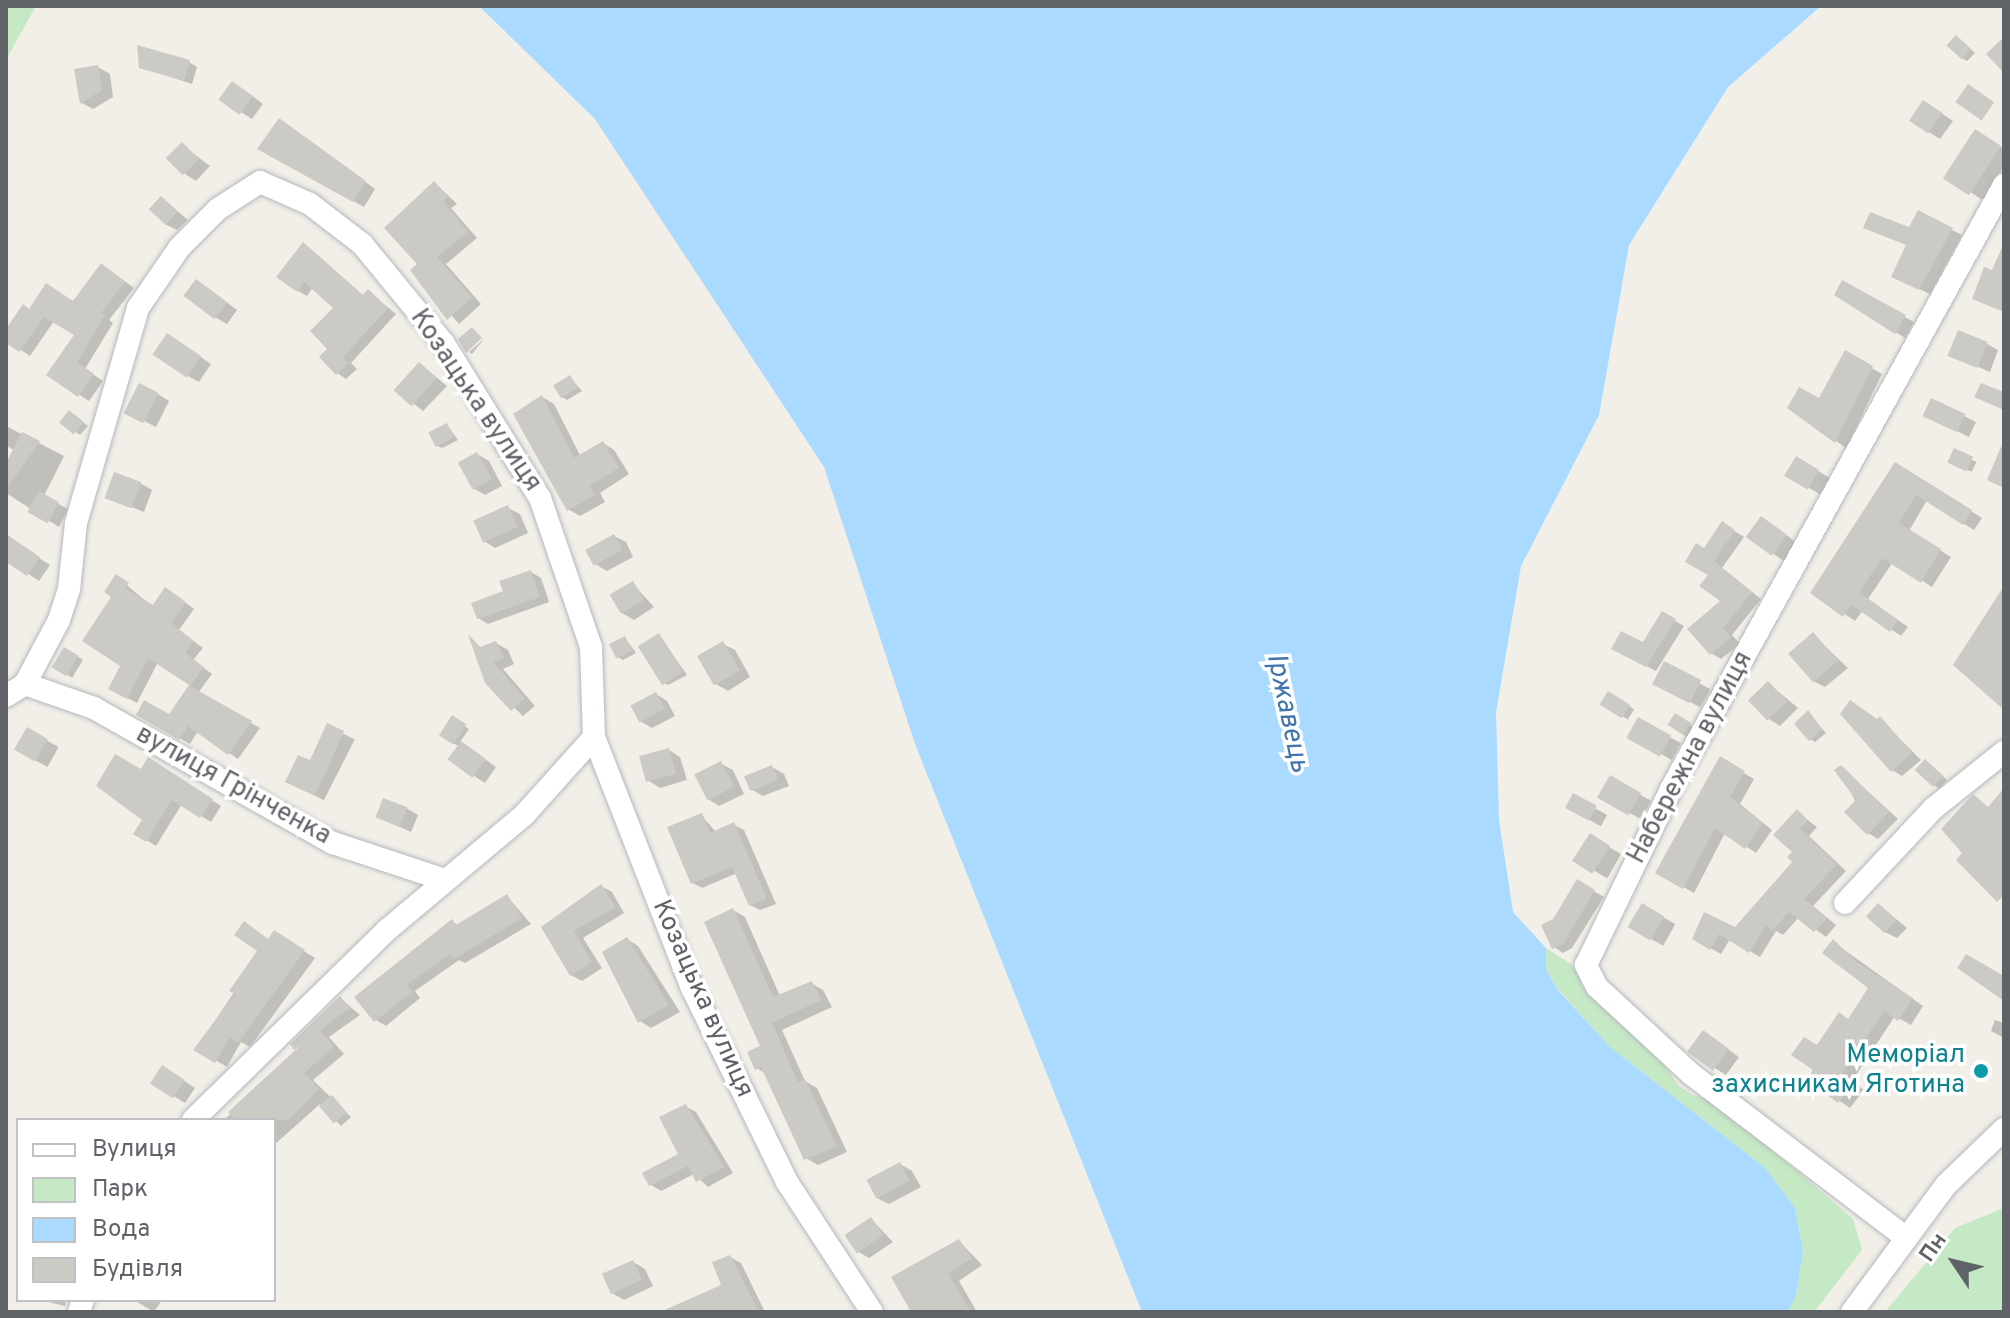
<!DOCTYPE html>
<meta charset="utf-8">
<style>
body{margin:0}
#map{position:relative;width:2010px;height:1318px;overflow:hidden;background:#f1efe8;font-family:Overpass,sans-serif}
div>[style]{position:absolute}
.green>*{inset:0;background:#c5e8c5}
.water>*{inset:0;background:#aadaff}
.shadow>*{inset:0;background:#0003;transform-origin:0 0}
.building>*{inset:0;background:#cccac5;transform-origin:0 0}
.roads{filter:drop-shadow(0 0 2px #b5b8bc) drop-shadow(0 0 2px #b5b8bc)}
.minor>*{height:22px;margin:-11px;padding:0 11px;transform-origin:11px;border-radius:11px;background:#fff}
.dots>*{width:22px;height:22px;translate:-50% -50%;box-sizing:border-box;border:4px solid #fff;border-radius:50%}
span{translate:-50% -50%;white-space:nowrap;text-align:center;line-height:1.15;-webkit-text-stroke:7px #fff;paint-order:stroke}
.street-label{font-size:26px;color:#5f6368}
.culture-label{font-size:26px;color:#0d838f}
.right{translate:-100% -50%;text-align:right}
.water-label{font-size:28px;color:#4174aa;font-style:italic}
.frame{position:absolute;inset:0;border:8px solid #5f6368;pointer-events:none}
.legend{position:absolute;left:16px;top:1118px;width:260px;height:184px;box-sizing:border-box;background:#fff;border:2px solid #bfc1c3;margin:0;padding:10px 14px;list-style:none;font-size:24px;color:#5f6368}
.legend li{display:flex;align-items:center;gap:16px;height:40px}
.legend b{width:40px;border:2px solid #bfc1c3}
.north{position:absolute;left:1914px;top:1222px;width:80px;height:80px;-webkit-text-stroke:6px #fff;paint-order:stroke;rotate:305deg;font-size:22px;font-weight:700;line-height:32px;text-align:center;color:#5f6368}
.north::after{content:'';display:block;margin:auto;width:28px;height:36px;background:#5f6368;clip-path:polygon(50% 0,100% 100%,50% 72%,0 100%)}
</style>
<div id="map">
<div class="green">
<i style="clip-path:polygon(6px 6px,36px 6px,6px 60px)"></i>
<i style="clip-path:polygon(1546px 948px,1577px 968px,1582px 986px,1656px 1052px,1677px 1084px,1692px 1095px,1714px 1100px,1853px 1219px,1862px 1250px,1814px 1312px,1787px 1312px,1796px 1296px,1803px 1251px,1795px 1208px,1765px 1168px,1610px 1047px,1559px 990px,1546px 970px)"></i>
<i style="clip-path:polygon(2004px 1208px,2004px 1312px,1885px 1312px,1955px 1228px)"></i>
</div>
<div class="water">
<i style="clip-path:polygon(479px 6px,1821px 6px,1728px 87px,1629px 245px,1599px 415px,1521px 566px,1496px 712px,1499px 820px,1513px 912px,1546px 948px,1546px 970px,1559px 991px,1610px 1047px,1765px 1168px,1795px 1208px,1803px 1251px,1796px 1296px,1787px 1312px,1142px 1312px,915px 744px,824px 467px,595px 119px)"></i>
</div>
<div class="shadow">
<i style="clip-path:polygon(1957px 37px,1975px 53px,1967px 61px,1962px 58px)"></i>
<i style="clip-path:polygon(189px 62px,197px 67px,192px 84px,141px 67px)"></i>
<i style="clip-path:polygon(98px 67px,110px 74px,113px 97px,93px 109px,82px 103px)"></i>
<i style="clip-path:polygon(244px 90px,263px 104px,252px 119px,241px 112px)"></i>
<i style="clip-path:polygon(1935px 109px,1953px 121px,1940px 139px,1929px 132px)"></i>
<i style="clip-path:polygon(290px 127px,375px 189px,364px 207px,260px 149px)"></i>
<i style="clip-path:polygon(1975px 132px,2004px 149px,2004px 166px,1983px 200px,1947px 178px)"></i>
<i style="clip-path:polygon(182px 145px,210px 166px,196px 181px,185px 174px)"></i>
<i style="clip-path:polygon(435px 183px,457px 204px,451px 208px,477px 238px,446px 264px,481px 304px,459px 324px,413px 270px,420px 264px)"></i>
<i style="clip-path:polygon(162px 198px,188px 220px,177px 230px,165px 224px)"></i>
<i style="clip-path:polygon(1910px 230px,1952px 230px,1962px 235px,1930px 294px,1904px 282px)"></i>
<i style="clip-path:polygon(303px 244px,364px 296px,369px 292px,396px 314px,351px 363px,357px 369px,346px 379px,337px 373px,330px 349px,336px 308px,313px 287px,307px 296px,298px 291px)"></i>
<i style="clip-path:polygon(111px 271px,134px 288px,109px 320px,113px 323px,85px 369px,103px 381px,89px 401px,49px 375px,77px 335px,54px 321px,30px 356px,6px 340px,6px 333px,30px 311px,73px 303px)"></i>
<i style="clip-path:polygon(1843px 283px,1914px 322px,1905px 338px,1837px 295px)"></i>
<i style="clip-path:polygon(208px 288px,237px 310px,227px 324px,215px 317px)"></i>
<i style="clip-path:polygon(484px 339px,472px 354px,469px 352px)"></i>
<i style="clip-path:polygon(179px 342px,211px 364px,199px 382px,188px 376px)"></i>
<i style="clip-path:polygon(1987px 344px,1998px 350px,1990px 372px,1951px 355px)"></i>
<i style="clip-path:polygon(1846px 353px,1882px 374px,1846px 448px,1789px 407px,1820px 401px)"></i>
<i style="clip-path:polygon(420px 364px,447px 386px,423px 411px,396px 390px)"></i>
<i style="clip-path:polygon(570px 377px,582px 391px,567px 400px,562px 397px)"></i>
<i style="clip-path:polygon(158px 394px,169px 401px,156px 427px,138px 418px)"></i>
<i style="clip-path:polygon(542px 397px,554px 404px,581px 457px,603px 443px,614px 450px,629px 474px,600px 493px,605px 502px,580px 516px,568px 509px)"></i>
<i style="clip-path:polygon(74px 415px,88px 426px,80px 435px,62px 422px)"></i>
<i style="clip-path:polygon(1964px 416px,1976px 422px,1969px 437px,1937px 421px)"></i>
<i style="clip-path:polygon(447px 425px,458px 440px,442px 448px,437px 446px)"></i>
<i style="clip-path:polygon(6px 426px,64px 456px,44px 496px,68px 509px,59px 527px,6px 493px,6px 479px,22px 456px,6px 445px)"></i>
<i style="left:1954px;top:451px;width:25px;height:11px;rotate:26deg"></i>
<i style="clip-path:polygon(477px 454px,489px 461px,502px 486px,485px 495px,473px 488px)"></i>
<i style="left:1797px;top:459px;width:38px;height:19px;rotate:30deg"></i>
<i style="clip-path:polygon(1906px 470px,1982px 518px,1974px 530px,1927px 500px,1909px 531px,1951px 557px,1932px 587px,1893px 562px,1868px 599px,1908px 627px,1901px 636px,1863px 610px,1855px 621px,1813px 592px)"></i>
<i style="clip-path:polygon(140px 483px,152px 490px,144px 512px,107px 497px)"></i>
<i style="clip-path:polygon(508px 508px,520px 514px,528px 533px,495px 548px,484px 541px)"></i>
<i style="clip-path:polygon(1723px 524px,1744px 537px,1722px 568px,1761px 599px,1732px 635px,1740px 644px,1721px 659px,1711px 653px,1723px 601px,1705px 551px)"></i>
<i style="clip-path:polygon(1773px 525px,1797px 543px,1784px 561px,1748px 537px)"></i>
<i style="clip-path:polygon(614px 536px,626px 542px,633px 557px,607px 571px,595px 564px)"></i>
<i style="clip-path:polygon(6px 545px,21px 546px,50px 565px,39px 581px,6px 559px)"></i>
<i style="clip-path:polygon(531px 572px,541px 578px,549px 602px,488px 624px,478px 618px)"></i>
<i style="clip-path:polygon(117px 577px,153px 607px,175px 595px,194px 609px,179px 630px,203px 648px,193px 660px,212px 674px,198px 693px,260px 728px,238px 759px,198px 731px,190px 744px,138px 715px,170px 716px,191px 684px,158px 662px,137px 703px,111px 689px,123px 665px,114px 596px)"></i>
<i style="clip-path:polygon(633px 584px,654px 607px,634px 620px,622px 613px)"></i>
<i style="clip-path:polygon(1663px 614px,1684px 626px,1656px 671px,1623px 654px,1644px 645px)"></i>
<i style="clip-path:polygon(659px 635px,687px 675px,668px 685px,663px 682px)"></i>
<i style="clip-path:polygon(1813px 635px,1848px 668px,1825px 687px,1813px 681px)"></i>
<i style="clip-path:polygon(625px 638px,636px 653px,623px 660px,618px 657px)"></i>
<i style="clip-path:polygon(470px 640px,483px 649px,496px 643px,508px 650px,514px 664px,503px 669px,535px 706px,523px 716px,487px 682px)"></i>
<i style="clip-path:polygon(723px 644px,735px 650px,750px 677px,728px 691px,716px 684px)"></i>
<i style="left:65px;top:649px;width:21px;height:21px;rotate:31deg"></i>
<i style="left:1665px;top:664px;width:52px;height:21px;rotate:29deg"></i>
<i style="clip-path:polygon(1768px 683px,1798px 708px,1780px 726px,1769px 719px)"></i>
<i style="left:1609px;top:693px;width:30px;height:12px;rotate:33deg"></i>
<i style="clip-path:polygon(656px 694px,667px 701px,675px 716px,652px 728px,640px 721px)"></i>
<i style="clip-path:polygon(1808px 713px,1826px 733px,1815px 742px,1810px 739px)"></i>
<i style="left:1675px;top:715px;width:24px;height:12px;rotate:33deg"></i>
<i style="clip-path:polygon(453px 718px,469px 729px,460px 742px,496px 767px,485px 783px,450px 760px,460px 747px,453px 743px)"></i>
<i style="clip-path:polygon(1880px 719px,1921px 760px,1902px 776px,1892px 770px)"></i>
<i style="left:1639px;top:720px;width:48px;height:19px;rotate:29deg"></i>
<i style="left:328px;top:726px;width:30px;height:68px;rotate:27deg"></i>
<i style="left:28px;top:730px;width:35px;height:23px;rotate:29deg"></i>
<i style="clip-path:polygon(669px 750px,680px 757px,687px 780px,660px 788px,649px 781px)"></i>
<i style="clip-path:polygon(1720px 759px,1754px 779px,1740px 804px,1772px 830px,1756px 853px,1725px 833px,1694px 893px,1657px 872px)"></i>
<i style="clip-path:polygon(721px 764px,733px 770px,744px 794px,719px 806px,708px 799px)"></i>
<i style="clip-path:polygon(158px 765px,221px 806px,211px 822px,182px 804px,156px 846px,136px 833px,144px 820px,142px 772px)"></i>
<i style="clip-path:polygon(1931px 765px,1947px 780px,1939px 789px,1918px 770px)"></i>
<i style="clip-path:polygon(772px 767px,784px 774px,789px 786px,763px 796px,751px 789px)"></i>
<i style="clip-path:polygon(1841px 767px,1898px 819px,1878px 839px,1868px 833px)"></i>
<i style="left:1610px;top:778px;width:47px;height:21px;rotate:29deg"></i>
<i style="left:1573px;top:796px;width:39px;height:13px;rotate:29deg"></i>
<i style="clip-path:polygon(406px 808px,418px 815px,411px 832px,378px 817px)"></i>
<i style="clip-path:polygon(1797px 812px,1817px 827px,1809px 836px,1846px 871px,1813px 906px,1836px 925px,1826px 937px,1799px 917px,1783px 935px,1776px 931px,1760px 957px,1730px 939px,1721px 954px,1694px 939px,1735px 930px,1795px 862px)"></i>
<i style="clip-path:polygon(701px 815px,716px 832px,734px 825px,744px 830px,776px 904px,760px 910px,750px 905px,737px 873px,702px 888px,693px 883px)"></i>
<i style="left:1590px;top:836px;width:36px;height:28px;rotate:30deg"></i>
<i style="clip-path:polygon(1578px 882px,1604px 897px,1572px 948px,1563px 953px,1554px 947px,1554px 921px)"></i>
<i style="clip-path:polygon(601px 886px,612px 892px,624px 913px,583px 938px,602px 968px,582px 981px,571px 975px,543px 928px)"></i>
<i style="clip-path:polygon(507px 896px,531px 924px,465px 963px,459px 960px,415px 991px,420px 998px,386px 1026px,376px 1020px,452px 921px,459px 926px)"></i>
<i style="clip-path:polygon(1879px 905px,1907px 928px,1897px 938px,1885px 932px)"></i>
<i style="left:1643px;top:906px;width:37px;height:25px;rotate:29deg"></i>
<i style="clip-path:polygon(733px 910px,745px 917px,780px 996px,811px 983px,823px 990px,832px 1007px,782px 1030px,805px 1081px,817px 1088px,847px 1152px,818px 1165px,806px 1158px,767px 1074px,756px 1068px,763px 1047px)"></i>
<i style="clip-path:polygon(274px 933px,315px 958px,250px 1047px,241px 1042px,227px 1067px,196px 1049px)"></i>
<i style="clip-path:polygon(627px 939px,638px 946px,680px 1012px,651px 1028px,640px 1021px)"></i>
<i style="clip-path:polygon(1833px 942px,1923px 1006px,1911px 1025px,1895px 1016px,1852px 1081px,1864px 1090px,1850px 1108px,1809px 1080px,1816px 1070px,1818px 1048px,1849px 1021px,1870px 987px)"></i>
<i style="clip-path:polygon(340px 998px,360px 1015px,329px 1037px,344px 1054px,313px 1080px,351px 1117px,341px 1126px,320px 1104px,274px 1145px,274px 1120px,224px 1120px,298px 1050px)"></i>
<i style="clip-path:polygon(1995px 1020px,2004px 1023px,2004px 1038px,1991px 1031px)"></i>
<i style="clip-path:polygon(1715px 1040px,1739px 1057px,1726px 1075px,1715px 1068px)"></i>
<i style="clip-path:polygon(174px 1074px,195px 1088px,185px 1103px,153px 1083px)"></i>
<i style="clip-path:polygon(685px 1106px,696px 1112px,733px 1173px,708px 1187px,694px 1174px,661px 1191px,651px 1185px,680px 1155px)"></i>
<i style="clip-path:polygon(900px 1164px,912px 1171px,921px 1187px,889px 1204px,877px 1198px)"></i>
<i style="clip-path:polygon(871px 1219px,893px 1242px,869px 1258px,857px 1251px)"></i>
<i style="clip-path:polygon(959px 1241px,982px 1265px,959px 1281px,977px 1312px,931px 1312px)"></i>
<i style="clip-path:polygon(730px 1257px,741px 1263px,765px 1312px,684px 1312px,723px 1286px)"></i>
<i style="clip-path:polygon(633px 1262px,645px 1269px,653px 1286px,624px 1300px,612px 1293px)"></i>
<i style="clip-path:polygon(40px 1300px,66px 1300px,65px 1306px)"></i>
<i style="clip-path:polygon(134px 1300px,162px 1300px,154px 1312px)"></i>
</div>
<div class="building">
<i style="left:1956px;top:35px;width:21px;height:14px;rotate:43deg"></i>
<i style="clip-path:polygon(2004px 37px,2004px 73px,1986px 54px)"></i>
<i style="clip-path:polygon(137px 45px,190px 60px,184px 81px,139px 68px)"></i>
<i style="clip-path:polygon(98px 65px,102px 90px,80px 104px,74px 69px)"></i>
<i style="left:232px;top:81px;width:26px;height:23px;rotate:36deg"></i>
<i style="left:1968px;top:84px;width:32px;height:22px;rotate:35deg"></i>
<i style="left:1923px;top:100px;width:23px;height:25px;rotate:34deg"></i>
<i style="clip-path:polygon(279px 118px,366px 181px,353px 202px,257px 149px)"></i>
<i style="left:1975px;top:129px;width:31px;height:59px;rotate:33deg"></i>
<i style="left:182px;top:142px;width:24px;height:23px;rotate:45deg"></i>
<i style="clip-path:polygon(434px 181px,448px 197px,443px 201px,468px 232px,437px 257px,472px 298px,447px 320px,410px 270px,417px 264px,384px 228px)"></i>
<i style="left:161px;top:196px;width:23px;height:18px;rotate:43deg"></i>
<i style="clip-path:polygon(1918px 210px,1953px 228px,1919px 290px,1891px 277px,1906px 245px,1863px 228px,1870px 212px,1909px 227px)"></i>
<i style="clip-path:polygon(303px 242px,363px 295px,368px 289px,388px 308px,343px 357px,348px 363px,336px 375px,319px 357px,327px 349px,310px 331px,333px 308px,304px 282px,297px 292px,276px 277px)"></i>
<i style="clip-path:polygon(2004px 243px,2004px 312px,1972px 299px,1984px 267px,1992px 270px)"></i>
<i style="clip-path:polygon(101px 263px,125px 282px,101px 313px,105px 315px,77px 362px,94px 374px,78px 397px,46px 375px,74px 335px,44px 317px,19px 352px,6px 343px,6px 329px,23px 304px,29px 309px,46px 283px,73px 301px)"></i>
<i style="left:196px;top:279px;width:39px;height:21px;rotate:37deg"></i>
<i style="clip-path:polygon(1842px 280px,1906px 315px,1895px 334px,1834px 295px)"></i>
<i style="clip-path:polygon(472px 327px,482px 338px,466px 353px,458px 339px)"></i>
<i style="left:1958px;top:330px;width:32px;height:28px;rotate:22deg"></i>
<i style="left:167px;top:333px;width:41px;height:26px;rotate:34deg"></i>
<i style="clip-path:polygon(1845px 350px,1873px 366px,1835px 443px,1787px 408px,1799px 387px,1819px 398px)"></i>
<i style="left:419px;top:362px;width:24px;height:38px;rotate:42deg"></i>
<i style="left:570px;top:375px;width:15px;height:20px;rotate:58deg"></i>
<i style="left:139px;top:383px;width:22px;height:34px;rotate:27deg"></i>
<i style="clip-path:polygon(1981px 383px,2004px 392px,2004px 410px,1974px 397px)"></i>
<i style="clip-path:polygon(542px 395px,574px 458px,603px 441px,619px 468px,590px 486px,595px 495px,567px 511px,513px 414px)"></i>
<i style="left:1931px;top:398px;width:38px;height:20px;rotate:25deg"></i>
<i style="left:69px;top:410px;width:19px;height:16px;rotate:39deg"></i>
<i style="left:447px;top:423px;width:16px;height:21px;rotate:63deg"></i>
<i style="clip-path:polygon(22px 432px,40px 441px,6px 490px,6px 463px)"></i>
<i style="clip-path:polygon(2004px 440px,2004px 488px,1987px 480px)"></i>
<i style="left:1954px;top:448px;width:21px;height:16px;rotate:25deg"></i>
<i style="left:477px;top:452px;width:31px;height:22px;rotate:61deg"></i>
<i style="left:1796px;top:456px;width:27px;height:23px;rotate:31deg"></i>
<i style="clip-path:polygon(1895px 462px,1972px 510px,1963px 525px,1916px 495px,1899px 523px,1941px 549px,1921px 583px,1882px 558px,1859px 592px,1898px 620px,1890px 632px,1852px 605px,1843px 617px,1810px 593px)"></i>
<i style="left:114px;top:472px;width:29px;height:28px;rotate:20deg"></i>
<i style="left:39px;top:491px;width:23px;height:24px;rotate:29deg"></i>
<i style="left:508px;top:505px;width:24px;height:38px;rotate:66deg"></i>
<i style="left:1761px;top:516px;width:32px;height:26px;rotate:36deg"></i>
<i style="clip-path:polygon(1722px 521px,1735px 530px,1714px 561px,1752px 592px,1723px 628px,1731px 637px,1710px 655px,1687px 629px,1720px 601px,1699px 586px,1708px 575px,1685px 562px,1696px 543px,1704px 548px)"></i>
<i style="clip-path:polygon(6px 534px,40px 557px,27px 576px,6px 562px)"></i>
<i style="left:614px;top:534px;width:18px;height:33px;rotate:61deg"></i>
<i style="clip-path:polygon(531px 570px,540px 597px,477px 619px,471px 603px,503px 591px,499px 581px)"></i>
<i style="clip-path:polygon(116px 574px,129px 583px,125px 588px,153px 605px,165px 587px,186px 602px,171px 623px,194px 641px,185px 653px,204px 667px,190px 686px,252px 721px,228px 755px,188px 726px,179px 740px,136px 715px,144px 700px,169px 714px,189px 685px,148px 658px,127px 699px,108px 689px,120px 666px,82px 641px,111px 597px,104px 592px)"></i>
<i style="left:633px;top:581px;width:22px;height:27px;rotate:60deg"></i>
<i style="clip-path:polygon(2004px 586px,2004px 710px,1953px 665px)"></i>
<i style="clip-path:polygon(1662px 611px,1676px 619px,1646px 667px,1611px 649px,1621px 631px,1643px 642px)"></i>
<i style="left:1813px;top:632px;width:38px;height:33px;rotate:49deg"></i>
<i style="left:659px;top:633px;width:46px;height:25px;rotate:58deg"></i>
<i style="clip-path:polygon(468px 634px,480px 647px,496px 641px,504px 658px,493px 662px,525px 698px,511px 711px,485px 683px)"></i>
<i style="left:625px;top:636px;width:16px;height:18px;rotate:63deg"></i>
<i style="left:723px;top:641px;width:34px;height:30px;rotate:60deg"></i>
<i style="left:64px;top:647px;width:17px;height:24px;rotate:31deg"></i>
<i style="left:1664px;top:661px;width:42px;height:26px;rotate:27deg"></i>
<i style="left:1768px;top:681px;width:28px;height:28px;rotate:46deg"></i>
<i style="left:1608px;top:691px;width:26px;height:16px;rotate:32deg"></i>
<i style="left:656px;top:692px;width:19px;height:29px;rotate:62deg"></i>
<i style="clip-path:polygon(1850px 700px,1877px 719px,1880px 716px,1912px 753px,1891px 772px,1840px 714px)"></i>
<i style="clip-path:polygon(1808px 710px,1822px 729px,1809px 741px,1794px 724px)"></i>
<i style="left:1675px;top:713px;width:19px;height:14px;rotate:32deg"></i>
<i style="left:452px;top:715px;width:17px;height:24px;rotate:33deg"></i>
<i style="left:1638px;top:717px;width:38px;height:24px;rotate:29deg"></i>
<i style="clip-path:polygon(327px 723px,344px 731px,315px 796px,285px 782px,298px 755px,310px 760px)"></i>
<i style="left:27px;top:727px;width:24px;height:26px;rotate:30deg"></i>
<i style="left:461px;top:741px;width:31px;height:23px;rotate:36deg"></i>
<i style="left:669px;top:748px;width:27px;height:31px;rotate:75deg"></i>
<i style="clip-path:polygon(115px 754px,141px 769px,148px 757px,213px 799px,200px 818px,172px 800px,146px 842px,133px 834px,142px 820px,96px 786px)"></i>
<i style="clip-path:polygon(1720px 756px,1745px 771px,1730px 797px,1763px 823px,1745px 849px,1715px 828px,1683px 889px,1655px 873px)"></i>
<i style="left:1925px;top:759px;width:25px;height:15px;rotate:43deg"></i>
<i style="left:721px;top:761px;width:29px;height:30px;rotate:63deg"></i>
<i style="left:772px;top:765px;width:16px;height:30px;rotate:68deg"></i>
<i style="clip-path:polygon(1841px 765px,1889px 812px,1867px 835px,1844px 812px,1856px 800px,1834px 770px)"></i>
<i style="left:1610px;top:775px;width:36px;height:26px;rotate:30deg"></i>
<i style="clip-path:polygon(2004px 788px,2004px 895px,1997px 902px,1956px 860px,1962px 853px,1941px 829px,1973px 794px,1988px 807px)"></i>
<i style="left:1573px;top:793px;width:27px;height:17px;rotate:28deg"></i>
<i style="left:383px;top:798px;width:26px;height:21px;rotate:21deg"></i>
<i style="clip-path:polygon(1797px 809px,1808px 820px,1800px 829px,1837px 864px,1804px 899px,1827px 918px,1814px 932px,1789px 912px,1772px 931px,1766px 925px,1749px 953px,1719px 934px,1710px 950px,1692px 939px,1704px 912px,1735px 927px,1792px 862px,1787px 857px,1792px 852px,1773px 835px)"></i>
<i style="clip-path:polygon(702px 813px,710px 833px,734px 822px,767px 899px,749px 906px,732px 867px,691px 884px,667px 827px)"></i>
<i style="left:1590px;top:833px;width:24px;height:33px;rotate:33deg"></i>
<i style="clip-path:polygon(1577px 879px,1595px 890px,1563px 944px,1552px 949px,1541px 925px,1553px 919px)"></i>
<i style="clip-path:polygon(601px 884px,615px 907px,574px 931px,592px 962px,570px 976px,541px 927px)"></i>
<i style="clip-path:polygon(507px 894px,522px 918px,454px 959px,450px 954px,407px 985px,412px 992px,374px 1022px,354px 997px,452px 919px,456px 925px)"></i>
<i style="left:1642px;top:903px;width:26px;height:28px;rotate:31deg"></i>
<i style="left:1878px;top:903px;width:25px;height:18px;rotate:42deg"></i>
<i style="clip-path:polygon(733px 908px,773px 997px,812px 981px,821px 1000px,772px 1023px,798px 1082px,805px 1079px,837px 1146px,804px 1160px,761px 1067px,755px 1070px,747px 1052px,760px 1046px,704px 922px)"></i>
<i style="clip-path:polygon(244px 921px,268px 939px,274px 930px,305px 950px,238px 1043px,230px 1037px,215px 1063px,193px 1050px,235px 994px,229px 991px,257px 951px,234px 935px)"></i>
<i style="clip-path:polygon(627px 937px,669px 1005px,638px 1023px,602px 952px)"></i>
<i style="clip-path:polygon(1833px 939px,1855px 961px,1913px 998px,1898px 1021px,1884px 1011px,1842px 1073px,1854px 1082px,1838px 1103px,1806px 1080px,1813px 1070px,1791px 1055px,1804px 1037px,1817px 1045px,1839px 1012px,1848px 1019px,1868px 988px,1822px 953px)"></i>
<i style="clip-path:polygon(1966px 954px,2004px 976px,2004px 1001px,1957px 968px)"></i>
<i style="clip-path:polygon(340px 996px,350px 1008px,320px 1030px,334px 1047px,304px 1073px,319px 1089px,288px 1120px,236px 1120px,228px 1112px,302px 1044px,294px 1050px,290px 1044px)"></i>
<i style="left:1703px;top:1030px;width:32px;height:27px;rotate:36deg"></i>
<i style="left:162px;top:1065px;width:27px;height:22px;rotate:33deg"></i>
<i style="left:332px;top:1095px;width:23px;height:17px;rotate:50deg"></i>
<i style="clip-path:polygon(686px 1104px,724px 1167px,696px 1182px,688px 1166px,649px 1186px,642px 1173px,678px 1154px,659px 1117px)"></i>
<i style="left:900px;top:1162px;width:21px;height:38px;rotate:62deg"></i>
<i style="left:871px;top:1217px;width:22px;height:32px;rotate:56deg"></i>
<i style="clip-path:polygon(959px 1239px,972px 1258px,948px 1274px,971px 1312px,911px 1312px,891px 1277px)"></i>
<i style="clip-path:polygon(730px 1255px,759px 1312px,660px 1312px,721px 1285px,712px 1262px)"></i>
<i style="left:633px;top:1260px;width:22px;height:34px;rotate:66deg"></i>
</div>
<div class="roads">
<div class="minor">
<i style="left:25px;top:684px;width:73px;rotate:19.2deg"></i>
<i style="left:94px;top:708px;width:274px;rotate:29.5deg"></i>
<i style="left:333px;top:843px;width:118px;rotate:18.3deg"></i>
<i style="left:6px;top:696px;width:22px;rotate:-32deg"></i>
<i style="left:25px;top:684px;width:72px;rotate:-62deg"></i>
<i style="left:59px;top:620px;width:33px;rotate:-72deg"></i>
<i style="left:69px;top:589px;width:66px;rotate:-83.9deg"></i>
<i style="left:76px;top:523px;width:224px;rotate:-73.9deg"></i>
<i style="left:138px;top:308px;width:74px;rotate:-55.5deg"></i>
<i style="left:180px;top:247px;width:54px;rotate:-45deg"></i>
<i style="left:218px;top:209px;width:50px;rotate:-32.7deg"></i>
<i style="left:260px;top:182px;width:55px;rotate:23.7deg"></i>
<i style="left:310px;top:204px;width:66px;rotate:37.6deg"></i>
<i style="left:362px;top:244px;width:129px;rotate:50.6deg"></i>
<i style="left:444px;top:344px;width:181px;rotate:58.1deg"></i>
<i style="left:540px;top:498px;width:157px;rotate:71.1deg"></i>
<i style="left:591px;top:647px;width:90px;rotate:88.1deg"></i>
<i style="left:594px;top:737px;width:269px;rotate:68.7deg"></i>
<i style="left:692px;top:988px;width:216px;rotate:63.9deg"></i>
<i style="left:787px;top:1182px;width:155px;rotate:56.8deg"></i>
<i style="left:1845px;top:903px;width:130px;rotate:-46.9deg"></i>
<i style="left:1934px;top:808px;width:90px;rotate:-38.7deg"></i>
<i style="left:193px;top:1120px;width:272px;rotate:-44.4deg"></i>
<i style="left:387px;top:930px;width:180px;rotate:-40deg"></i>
<i style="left:525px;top:814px;width:103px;rotate:-48.1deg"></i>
<i style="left:1905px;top:1237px;width:269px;rotate:-142.7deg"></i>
<i style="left:1691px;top:1074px;width:128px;rotate:-137.2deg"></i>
<i style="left:1597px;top:987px;width:25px;rotate:-117deg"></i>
<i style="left:1586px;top:965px;width:195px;rotate:-64.2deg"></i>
<i style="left:1671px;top:789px;width:690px;rotate:-61.13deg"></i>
<i style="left:79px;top:1312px;width:13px;rotate:-72deg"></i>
<i style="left:1852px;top:1312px;width:158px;rotate:-53.5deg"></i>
<i style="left:1946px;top:1185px;width:81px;rotate:-44deg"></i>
</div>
</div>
<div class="dots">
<i style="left:1981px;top:1071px;background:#0f9aa8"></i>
</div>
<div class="street-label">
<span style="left:475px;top:401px;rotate:56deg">Козацька вулиця</span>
<span style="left:1691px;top:758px;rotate:-62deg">Набережна вулиця</span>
<span style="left:233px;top:786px;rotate:29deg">вулиця Грінченка</span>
<span style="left:702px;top:999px;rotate:66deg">Козацька вулиця</span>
</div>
<div class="culture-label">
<span class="right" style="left:1965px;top:1071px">Меморіал<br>захисникам Яготина</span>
</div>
<div class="water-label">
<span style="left:1287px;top:713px;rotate:78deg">Іржавець</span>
</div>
<div class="frame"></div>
<ul class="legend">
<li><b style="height:10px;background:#fff"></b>Вулиця</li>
<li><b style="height:22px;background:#c5e8c5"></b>Парк</li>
<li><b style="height:22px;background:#aadaff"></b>Вода</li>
<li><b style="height:22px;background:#cccac5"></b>Будівля</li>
</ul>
<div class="north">Пн</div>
</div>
